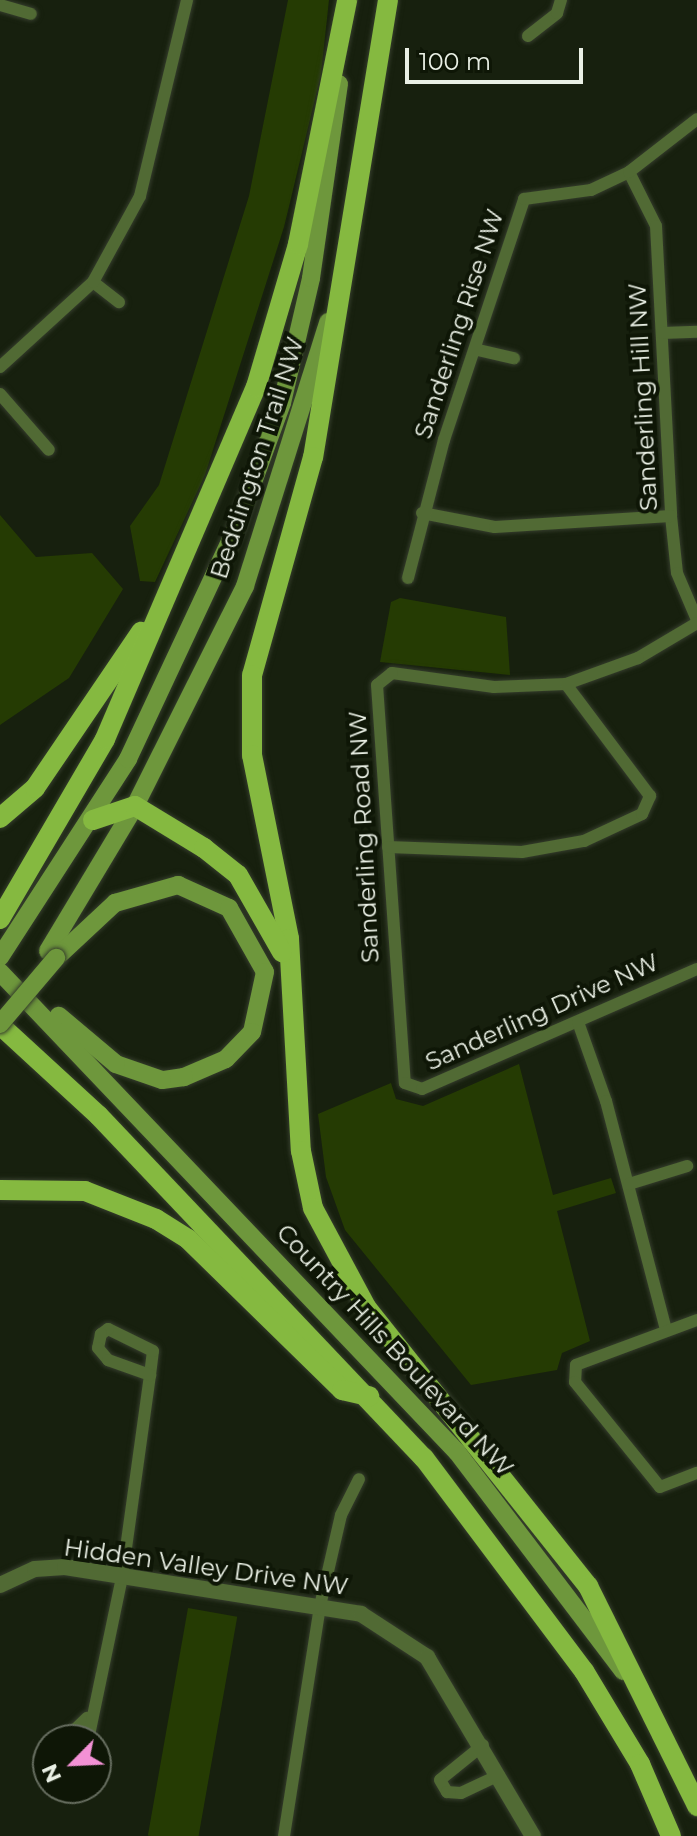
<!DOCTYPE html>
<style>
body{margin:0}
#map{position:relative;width:697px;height:1836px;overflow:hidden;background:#17200e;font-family:Montserrat,sans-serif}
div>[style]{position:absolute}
.green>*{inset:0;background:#253b03;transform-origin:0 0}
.roads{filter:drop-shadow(0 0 2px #353d2c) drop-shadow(0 0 2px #353d2c)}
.minor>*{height:12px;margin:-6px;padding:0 6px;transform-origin:6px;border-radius:6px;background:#516a34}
.tertiary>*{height:16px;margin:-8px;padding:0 8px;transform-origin:8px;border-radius:8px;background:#516a34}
.secondary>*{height:18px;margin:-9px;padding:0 9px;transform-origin:9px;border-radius:9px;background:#6e973c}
.primary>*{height:20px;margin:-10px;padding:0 10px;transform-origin:10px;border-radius:10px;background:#85b940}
.bridges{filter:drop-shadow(0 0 2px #353d2c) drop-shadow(0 0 2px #353d2c)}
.secondary-bridge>*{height:18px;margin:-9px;padding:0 9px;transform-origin:9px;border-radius:9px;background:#6e973c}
span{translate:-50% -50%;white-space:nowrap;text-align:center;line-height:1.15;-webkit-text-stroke:8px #0e1606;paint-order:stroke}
.street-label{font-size:24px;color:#eaf0e5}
.north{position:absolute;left:32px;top:1724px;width:80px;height:80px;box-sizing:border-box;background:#0e1606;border:2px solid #666d5f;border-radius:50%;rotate:246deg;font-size:22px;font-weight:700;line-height:32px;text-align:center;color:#eaf0e5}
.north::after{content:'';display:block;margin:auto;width:28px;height:36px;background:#f391d5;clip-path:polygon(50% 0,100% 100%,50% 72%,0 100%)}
.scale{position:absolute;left:405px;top:48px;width:178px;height:36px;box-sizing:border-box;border:4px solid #eaf0e5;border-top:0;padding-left:10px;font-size:24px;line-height:28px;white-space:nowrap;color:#eaf0e5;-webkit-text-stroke:6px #0e1606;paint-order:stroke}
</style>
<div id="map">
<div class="green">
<i style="clip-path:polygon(288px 0,329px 0,321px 74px,284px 227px,205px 475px,155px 582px,140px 581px,130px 526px,159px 485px,249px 196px)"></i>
<i style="clip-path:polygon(0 515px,36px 557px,92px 553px,123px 589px,69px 678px,0 725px)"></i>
<i style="clip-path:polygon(400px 598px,506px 617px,510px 675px,380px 662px,391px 602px)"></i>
<i style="clip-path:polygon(519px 1064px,553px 1195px,611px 1178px,616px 1193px,557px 1211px,590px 1341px,562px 1353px,557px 1370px,471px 1385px,345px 1230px,326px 1177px,318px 1114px,391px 1083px,396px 1099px,423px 1106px)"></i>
<i style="left:188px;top:1608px;width:50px;height:231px;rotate:10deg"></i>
</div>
<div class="roads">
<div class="minor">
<i style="left:0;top:5px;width:32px;rotate:16deg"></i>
<i style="left:528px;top:36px;width:37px;rotate:-38deg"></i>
<i style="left:557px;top:13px;width:14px;rotate:-73deg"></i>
<i style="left:629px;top:172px;width:60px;rotate:63.4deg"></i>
<i style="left:656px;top:226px;width:290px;rotate:87deg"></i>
<i style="left:671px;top:516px;width:57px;rotate:84deg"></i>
<i style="left:677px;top:573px;width:51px;rotate:66.9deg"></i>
<i style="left:93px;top:282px;width:33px;rotate:38deg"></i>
<i style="left:662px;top:333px;width:35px;rotate:-2deg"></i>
<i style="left:478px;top:350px;width:37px;rotate:13deg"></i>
<i style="left:0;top:367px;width:126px;rotate:-42.4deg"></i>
<i style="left:93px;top:282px;width:98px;rotate:-61.3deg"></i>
<i style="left:140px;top:196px;width:202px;rotate:-76.5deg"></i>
<i style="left:0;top:394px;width:74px;rotate:48.8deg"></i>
<i style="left:422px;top:513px;width:74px;rotate:10.9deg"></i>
<i style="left:495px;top:527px;width:176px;rotate:-3.6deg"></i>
<i style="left:408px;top:578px;width:143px;rotate:-75.4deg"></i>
<i style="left:444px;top:440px;width:254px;rotate:-71.6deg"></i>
<i style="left:524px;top:199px;width:68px;rotate:-7.7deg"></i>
<i style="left:591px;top:190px;width:42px;rotate:-25.3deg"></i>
<i style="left:629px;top:172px;width:86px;rotate:-37.9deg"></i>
<i style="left:697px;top:623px;width:69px;rotate:149.3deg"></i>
<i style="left:638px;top:658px;width:77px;rotate:160.1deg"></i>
<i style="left:566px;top:684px;width:72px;rotate:177.6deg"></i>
<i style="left:494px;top:687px;width:103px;rotate:-172.2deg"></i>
<i style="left:392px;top:673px;width:19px;rotate:141deg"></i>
<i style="left:377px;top:685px;width:399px;rotate:86deg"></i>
<i style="left:405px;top:1083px;width:18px;rotate:19deg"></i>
<i style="left:422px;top:1089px;width:300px;rotate:-23.6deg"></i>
<i style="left:388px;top:847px;width:134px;rotate:2.1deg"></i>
<i style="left:522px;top:852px;width:63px;rotate:-10.1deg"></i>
<i style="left:584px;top:841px;width:64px;rotate:-25deg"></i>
<i style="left:642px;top:814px;width:20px;rotate:-66deg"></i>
<i style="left:650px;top:796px;width:140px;rotate:-126.9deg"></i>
<i style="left:578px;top:1022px;width:84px;rotate:70.5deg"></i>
<i style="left:606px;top:1101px;width:237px;rotate:75.3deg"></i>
<i style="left:629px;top:1184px;width:61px;rotate:-17.2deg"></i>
<i style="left:697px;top:1320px;width:129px;rotate:159.6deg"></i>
<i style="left:576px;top:1365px;width:17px;rotate:93deg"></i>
<i style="left:575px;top:1382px;width:135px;rotate:51deg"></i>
<i style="left:660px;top:1487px;width:40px;rotate:-21deg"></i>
<i style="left:64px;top:1740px;width:32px;rotate:-44deg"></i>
<i style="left:88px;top:1740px;width:167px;rotate:-78.2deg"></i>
<i style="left:122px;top:1577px;width:204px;rotate:-82.1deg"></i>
<i style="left:150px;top:1375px;width:24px;rotate:-83deg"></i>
<i style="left:153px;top:1351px;width:50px;rotate:-153.9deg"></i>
<i style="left:108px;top:1329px;width:9px;rotate:144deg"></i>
<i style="left:101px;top:1334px;width:14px;rotate:102deg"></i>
<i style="left:98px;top:1348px;width:16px;rotate:50deg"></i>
<i style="left:108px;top:1360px;width:45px;rotate:19.7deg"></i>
<i style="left:483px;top:1745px;width:55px;rotate:140.9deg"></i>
<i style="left:440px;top:1780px;width:14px;rotate:60deg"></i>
<i style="left:447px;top:1792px;width:14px;rotate:4deg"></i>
<i style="left:461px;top:1793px;width:42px;rotate:-25.3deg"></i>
<i style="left:284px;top:1836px;width:233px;rotate:-81.1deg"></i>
<i style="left:320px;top:1606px;width:93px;rotate:-77deg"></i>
<i style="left:341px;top:1515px;width:40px;rotate:-63.4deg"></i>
</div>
<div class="tertiary">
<i style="left:0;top:1585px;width:38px;rotate:-25deg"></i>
<i style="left:35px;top:1569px;width:30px;rotate:-4deg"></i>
<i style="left:65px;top:1567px;width:300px;rotate:9deg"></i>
<i style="left:361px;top:1614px;width:79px;rotate:33.1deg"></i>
<i style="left:427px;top:1657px;width:208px;rotate:59.4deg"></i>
</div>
<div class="secondary">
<i style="left:48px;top:951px;width:169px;rotate:-59deg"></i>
<i style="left:135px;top:806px;width:246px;rotate:-63.4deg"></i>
<i style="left:245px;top:586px;width:277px;rotate:-72.5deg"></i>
<i style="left:0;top:957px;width:236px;rotate:-57.1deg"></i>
<i style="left:128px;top:759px;width:257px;rotate:-64.9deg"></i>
<i style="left:237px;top:526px;width:131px;rotate:-69.9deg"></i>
<i style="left:282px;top:403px;width:128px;rotate:-76.9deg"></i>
<i style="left:311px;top:278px;width:196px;rotate:-81.8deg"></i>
<i style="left:56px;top:958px;width:81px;rotate:-43deg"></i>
<i style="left:115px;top:903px;width:66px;rotate:-15.9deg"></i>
<i style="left:178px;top:885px;width:56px;rotate:24.3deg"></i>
<i style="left:229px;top:908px;width:73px;rotate:60.6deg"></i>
<i style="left:265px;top:972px;width:61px;rotate:102.2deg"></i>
<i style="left:252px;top:1032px;width:37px;rotate:134deg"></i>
<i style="left:226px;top:1059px;width:46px;rotate:156.8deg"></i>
<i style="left:184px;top:1077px;width:22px;rotate:172deg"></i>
<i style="left:162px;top:1080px;width:49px;rotate:-160.8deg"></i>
<i style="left:116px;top:1064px;width:75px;rotate:-139.9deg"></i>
<i style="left:0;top:972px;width:663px;rotate:46.41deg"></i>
<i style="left:457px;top:1452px;width:275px;rotate:52.8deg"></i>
</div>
<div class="primary">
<i style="left:388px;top:0;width:463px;rotate:99.3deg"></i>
<i style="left:313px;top:457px;width:226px;rotate:105.6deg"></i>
<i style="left:252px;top:675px;width:80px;rotate:90deg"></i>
<i style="left:252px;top:755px;width:188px;rotate:78.6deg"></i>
<i style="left:289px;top:939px;width:212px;rotate:86.8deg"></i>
<i style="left:301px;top:1151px;width:58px;rotate:78.1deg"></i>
<i style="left:313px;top:1208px;width:112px;rotate:61.8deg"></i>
<i style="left:366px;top:1307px;width:357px;rotate:51.5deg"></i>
<i style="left:588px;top:1586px;width:246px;rotate:63.6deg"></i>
<i style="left:0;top:818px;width:46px;rotate:-40.6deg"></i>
<i style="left:35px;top:788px;width:189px;rotate:-55.8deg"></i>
<i style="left:93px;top:820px;width:44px;rotate:-18.4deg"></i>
<i style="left:135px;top:806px;width:81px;rotate:31.3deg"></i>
<i style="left:204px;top:848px;width:43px;rotate:38.5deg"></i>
<i style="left:238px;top:875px;width:89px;rotate:60.3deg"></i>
<i style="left:0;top:919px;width:208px;rotate:-59.7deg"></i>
<i style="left:105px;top:739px;width:383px;rotate:-66.8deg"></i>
<i style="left:256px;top:387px;width:149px;rotate:-73.6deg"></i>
<i style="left:298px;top:244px;width:249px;rotate:-78.6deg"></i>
<i style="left:0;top:1025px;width:134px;rotate:42.6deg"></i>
<i style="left:99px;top:1116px;width:472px;rotate:46.5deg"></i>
<i style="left:424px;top:1458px;width:266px;rotate:53.1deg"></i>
<i style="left:584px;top:1671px;width:109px;rotate:58.9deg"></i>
<i style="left:640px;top:1764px;width:78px;rotate:66.7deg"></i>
<i style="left:0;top:1190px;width:85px;rotate:0.7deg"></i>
<i style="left:85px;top:1191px;width:76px;rotate:21.5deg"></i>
<i style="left:156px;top:1219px;width:38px;rotate:32deg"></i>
<i style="left:188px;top:1239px;width:216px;rotate:44.4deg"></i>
<i style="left:342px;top:1390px;width:28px;rotate:13deg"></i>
</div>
</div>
<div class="bridges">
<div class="secondary-bridge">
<i style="left:0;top:1024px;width:87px;rotate:-49.7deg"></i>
</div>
</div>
<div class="street-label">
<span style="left:459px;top:324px;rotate:-72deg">Sanderling Rise NW</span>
<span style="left:643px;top:397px;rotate:-93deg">Sanderling Hill NW</span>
<span style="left:257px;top:458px;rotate:-72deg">Beddington Trail NW</span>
<span style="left:364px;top:837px;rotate:-93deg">Sanderling Road NW</span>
<span style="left:542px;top:1012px;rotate:-24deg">Sanderling Drive NW</span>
<span style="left:395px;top:1350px;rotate:47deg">Country Hills Boulevard NW</span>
<span style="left:206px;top:1567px;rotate:8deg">Hidden Valley Drive NW</span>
</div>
<div class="north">N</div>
<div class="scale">100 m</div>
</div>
